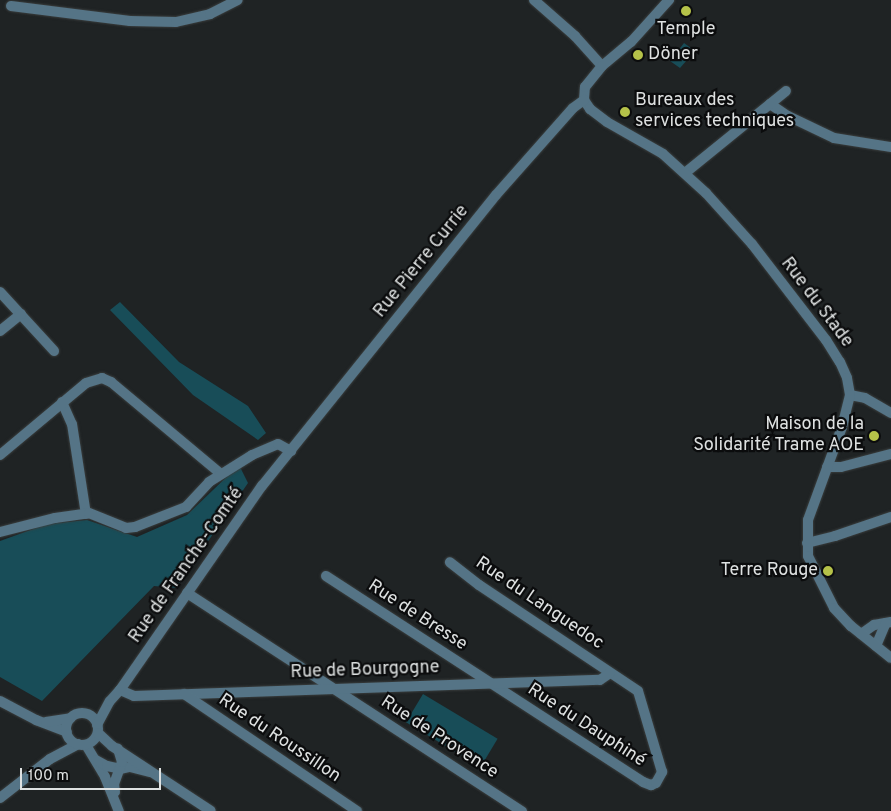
<!DOCTYPE html>
<meta charset="utf-8">
<style>
body{margin:0}
#map{position:relative;width:891px;height:811px;overflow:hidden;background:#1f2324;font-family:Overpass,sans-serif}
div>[style]{position:absolute}
.green>*{inset:0;background:#184d58;transform-origin:0 0}
.roads{filter:drop-shadow(0 0 1px #3a3e3e) drop-shadow(0 0 1px #3a3e3e)}
.minor>*{height:10px;margin:-5px;padding:0 5px;transform-origin:5px;border-radius:5px;background:#557486}
.tertiary>*{height:10px;margin:-5px;padding:0 5px;transform-origin:5px;border-radius:5px;background:#557486}
.tertiary>.ring{margin:-5px;padding:0;box-sizing:content-box;background:none;border:10px solid #557486;border-radius:50%}
.dots>*{width:14px;height:14px;translate:-50% -50%;box-sizing:border-box;border:2px solid #0b0c0d;border-radius:50%}
span{translate:-50% -50%;white-space:nowrap;text-align:center;line-height:1.15;-webkit-text-stroke:4.5px #0b0c0d;paint-order:stroke}
.poi-label{font-size:18px;color:#dee1e1}
.left{translate:0 -50%;text-align:left}
.right{translate:-100% -50%;text-align:right}
.street-label{font-size:18px;color:#dee1e1}
.scale{position:absolute;left:20px;top:768px;width:141px;height:22px;box-sizing:border-box;border:2px solid #dee1e1;border-top:0;padding-left:6px;font-size:15px;line-height:18px;white-space:nowrap;color:#dee1e1;-webkit-text-stroke:4px #0b0c0d;paint-order:stroke}
</style>
<div id="map">
<div class="green">
<i style="clip-path:polygon(684px 43px,695px 51px,680px 68px,670px 61px)"></i>
<i style="clip-path:polygon(120px 302px,179px 362px,248px 406px,266px 433px,258px 440px,193px 395px,110px 310px)"></i>
<i style="clip-path:polygon(239px 465px,248px 483px,176px 588px,154px 586px,42px 701px,0 677px,0 541px,47px 524px,87px 520px,137px 537px,187px 515px)"></i>
<i style="left:423px;top:694px;width:87px;height:33px;rotate:31deg"></i>
</div>
<div class="roads">
<div class="minor">
<i style="left:11px;top:6px;width:120px;rotate:7.2deg"></i>
<i style="left:130px;top:21px;width:46px;rotate:1.2deg"></i>
<i style="left:176px;top:22px;width:35px;rotate:-13deg"></i>
<i style="left:210px;top:14px;width:31px;rotate:-27deg"></i>
<i style="left:770px;top:104px;width:22px;rotate:34deg"></i>
<i style="left:788px;top:116px;width:51px;rotate:25.6deg"></i>
<i style="left:834px;top:138px;width:58px;rotate:9deg"></i>
<i style="left:685px;top:173px;width:130px;rotate:-39.1deg"></i>
<i style="left:0;top:292px;width:80px;rotate:47.5deg"></i>
<i style="left:0;top:331px;width:27px;rotate:-39deg"></i>
<i style="left:850px;top:395px;width:15px;rotate:11deg"></i>
<i style="left:865px;top:398px;width:30px;rotate:30deg"></i>
<i style="left:62px;top:402px;width:24px;rotate:66deg"></i>
<i style="left:72px;top:424px;width:91px;rotate:81.2deg"></i>
<i style="left:0;top:455px;width:112px;rotate:-39.9deg"></i>
<i style="left:86px;top:383px;width:17px;rotate:-17deg"></i>
<i style="left:102px;top:378px;width:10px;rotate:24deg"></i>
<i style="left:111px;top:382px;width:143px;rotate:39.9deg"></i>
<i style="left:827px;top:467px;width:14px"></i>
<i style="left:841px;top:467px;width:52px;rotate:-14.6deg"></i>
<i style="left:0;top:532px;width:57px;rotate:-14.3deg"></i>
<i style="left:55px;top:518px;width:34px;rotate:-8deg"></i>
<i style="left:89px;top:513px;width:40px;rotate:22deg"></i>
<i style="left:126px;top:528px;width:9px;rotate:-6deg"></i>
<i style="left:135px;top:527px;width:55px;rotate:-21.4deg"></i>
<i style="left:186px;top:507px;width:34px;rotate:-47deg"></i>
<i style="left:209px;top:482px;width:51px;rotate:-32.1deg"></i>
<i style="left:252px;top:455px;width:28px;rotate:-23deg"></i>
<i style="left:278px;top:444px;width:15px;rotate:28deg"></i>
<i style="left:807px;top:543px;width:29px;rotate:-14deg"></i>
<i style="left:835px;top:536px;width:59px;rotate:-18.7deg"></i>
<i style="left:326px;top:576px;width:378px;rotate:33deg"></i>
<i style="left:643px;top:782px;width:9px;rotate:21deg"></i>
<i style="left:651px;top:785px;width:5px;rotate:-22deg"></i>
<i style="left:656px;top:783px;width:13px;rotate:-61deg"></i>
<i style="left:662px;top:772px;width:84px;rotate:-106.5deg"></i>
<i style="left:638px;top:691px;width:191px;rotate:-146.3deg"></i>
<i style="left:479px;top:585px;width:37px;rotate:-142deg"></i>
<i style="left:187px;top:593px;width:400px;rotate:33.1deg"></i>
<i style="left:861px;top:634px;width:16px;rotate:-35deg"></i>
<i style="left:874px;top:625px;width:17px;rotate:-10deg"></i>
<i style="left:876px;top:646px;width:25px;rotate:-67deg"></i>
<i style="left:120px;top:690px;width:15px;rotate:23deg"></i>
<i style="left:134px;top:696px;width:466px;rotate:-2deg"></i>
<i style="left:600px;top:680px;width:12px;rotate:-35deg"></i>
<i style="left:184px;top:694px;width:209px;rotate:34.1deg"></i>
<i style="left:0;top:701px;width:41px;rotate:27.8deg"></i>
<i style="left:36px;top:720px;width:33px;rotate:21deg"></i>
<i style="left:46px;top:722px;width:25px;rotate:-9deg"></i>
<i style="left:86px;top:745px;width:37px;rotate:59deg"></i>
<i style="left:105px;top:777px;width:37px;rotate:68deg"></i>
<i style="left:96px;top:760px;width:13px;rotate:29deg"></i>
<i style="left:107px;top:766px;width:14px;rotate:12deg"></i>
<i style="left:121px;top:769px;width:9px;rotate:-13deg"></i>
<i style="left:130px;top:767px;width:21px;rotate:14deg"></i>
<i style="left:115px;top:792px;width:8px;rotate:-97deg"></i>
<i style="left:114px;top:784px;width:23px;rotate:-70deg"></i>
<i style="left:122px;top:762px;width:14px;rotate:-107deg"></i>
<i style="left:0;top:798px;width:63px;rotate:-38deg"></i>
<i style="left:50px;top:759px;width:32px;rotate:-28deg"></i>
</div>
<div class="tertiary">
<i style="left:534px;top:0;width:55px;rotate:41.3deg"></i>
<i style="left:575px;top:36px;width:40px;rotate:48deg"></i>
<i style="left:584px;top:100px;width:11px;rotate:56deg"></i>
<i style="left:590px;top:109px;width:21px;rotate:37deg"></i>
<i style="left:607px;top:122px;width:64px;rotate:29.7deg"></i>
<i style="left:663px;top:154px;width:58px;rotate:42.2deg"></i>
<i style="left:706px;top:193px;width:69px;rotate:48deg"></i>
<i style="left:752px;top:244px;width:121px;rotate:52.4deg"></i>
<i style="left:826px;top:340px;width:26px;rotate:58deg"></i>
<i style="left:840px;top:362px;width:17px;rotate:66deg"></i>
<i style="left:847px;top:378px;width:17px;rotate:80deg"></i>
<i style="left:850px;top:395px;width:33px;rotate:104deg"></i>
<i style="left:842px;top:427px;width:99px;rotate:110.1deg"></i>
<i style="left:808px;top:520px;width:36px;rotate:90deg"></i>
<i style="left:808px;top:556px;width:58px;rotate:63.4deg"></i>
<i style="left:834px;top:608px;width:25px;rotate:47deg"></i>
<i style="left:851px;top:626px;width:51px;rotate:38.7deg"></i>
<i style="left:584px;top:100px;width:13px;rotate:-86deg"></i>
<i style="left:585px;top:87px;width:27px;rotate:-51deg"></i>
<i style="left:602px;top:66px;width:38px;rotate:-40deg"></i>
<i style="left:631px;top:42px;width:57px;rotate:-47.9deg"></i>
<i class="ring" style="left:66px;top:713px;width:22px;height:22px"></i>
<i style="left:97px;top:725px;width:27px;rotate:-62deg"></i>
<i style="left:110px;top:701px;width:15px;rotate:-48deg"></i>
<i style="left:120px;top:690px;width:249px;rotate:-55.2deg"></i>
<i style="left:262px;top:486px;width:373px;rotate:-51.2deg"></i>
<i style="left:496px;top:195px;width:116px;rotate:-48.5deg"></i>
<i style="left:573px;top:108px;width:14px;rotate:-36deg"></i>
<i style="left:98px;top:733px;width:19px;rotate:43deg"></i>
<i style="left:112px;top:746px;width:118px;rotate:33.3deg"></i>
</div>
</div>
<div class="dots">
<i style="left:686px;top:11px;background:#b5c249"></i>
<i style="left:638px;top:55px;background:#b5c249"></i>
<i style="left:625px;top:112px;background:#b5c249"></i>
<i style="left:874px;top:436px;background:#b5c249"></i>
<i style="left:828px;top:571px;background:#b5c249"></i>
</div>
<div class="poi-label">
<span style="left:686px;top:30px">Temple</span>
<span class="left" style="left:648px;top:55px">Döner</span>
<span class="left" style="left:635px;top:112px">Bureaux des<br>services techniques</span>
<span class="right" style="left:864px;top:436px">Maison de la<br>Solidarité Trame AOE</span>
<span class="right" style="left:818px;top:571px">Terre Rouge</span>
</div>
<div class="street-label">
<span style="left:422px;top:262px;rotate:-51deg">Rue Pierre Currie</span>
<span style="left:816px;top:303px;rotate:53deg">Rue du Stade</span>
<span style="left:187px;top:566px;rotate:-55deg">Rue de Franche-Comté</span>
<span style="left:539px;top:604px;rotate:34deg">Rue du Languedoc</span>
<span style="left:417px;top:616px;rotate:33deg">Rue de Bresse</span>
<span style="left:365px;top:671px;rotate:-2deg">Rue de Bourgogne</span>
<span style="left:586px;top:726px;rotate:33deg">Rue du Dauphiné</span>
<span style="left:439px;top:738px;rotate:33deg">Rue de Provence</span>
<span style="left:279px;top:739px;rotate:34deg">Rue du Roussillon</span>
</div>
<div class="scale">100 m</div>
</div>
